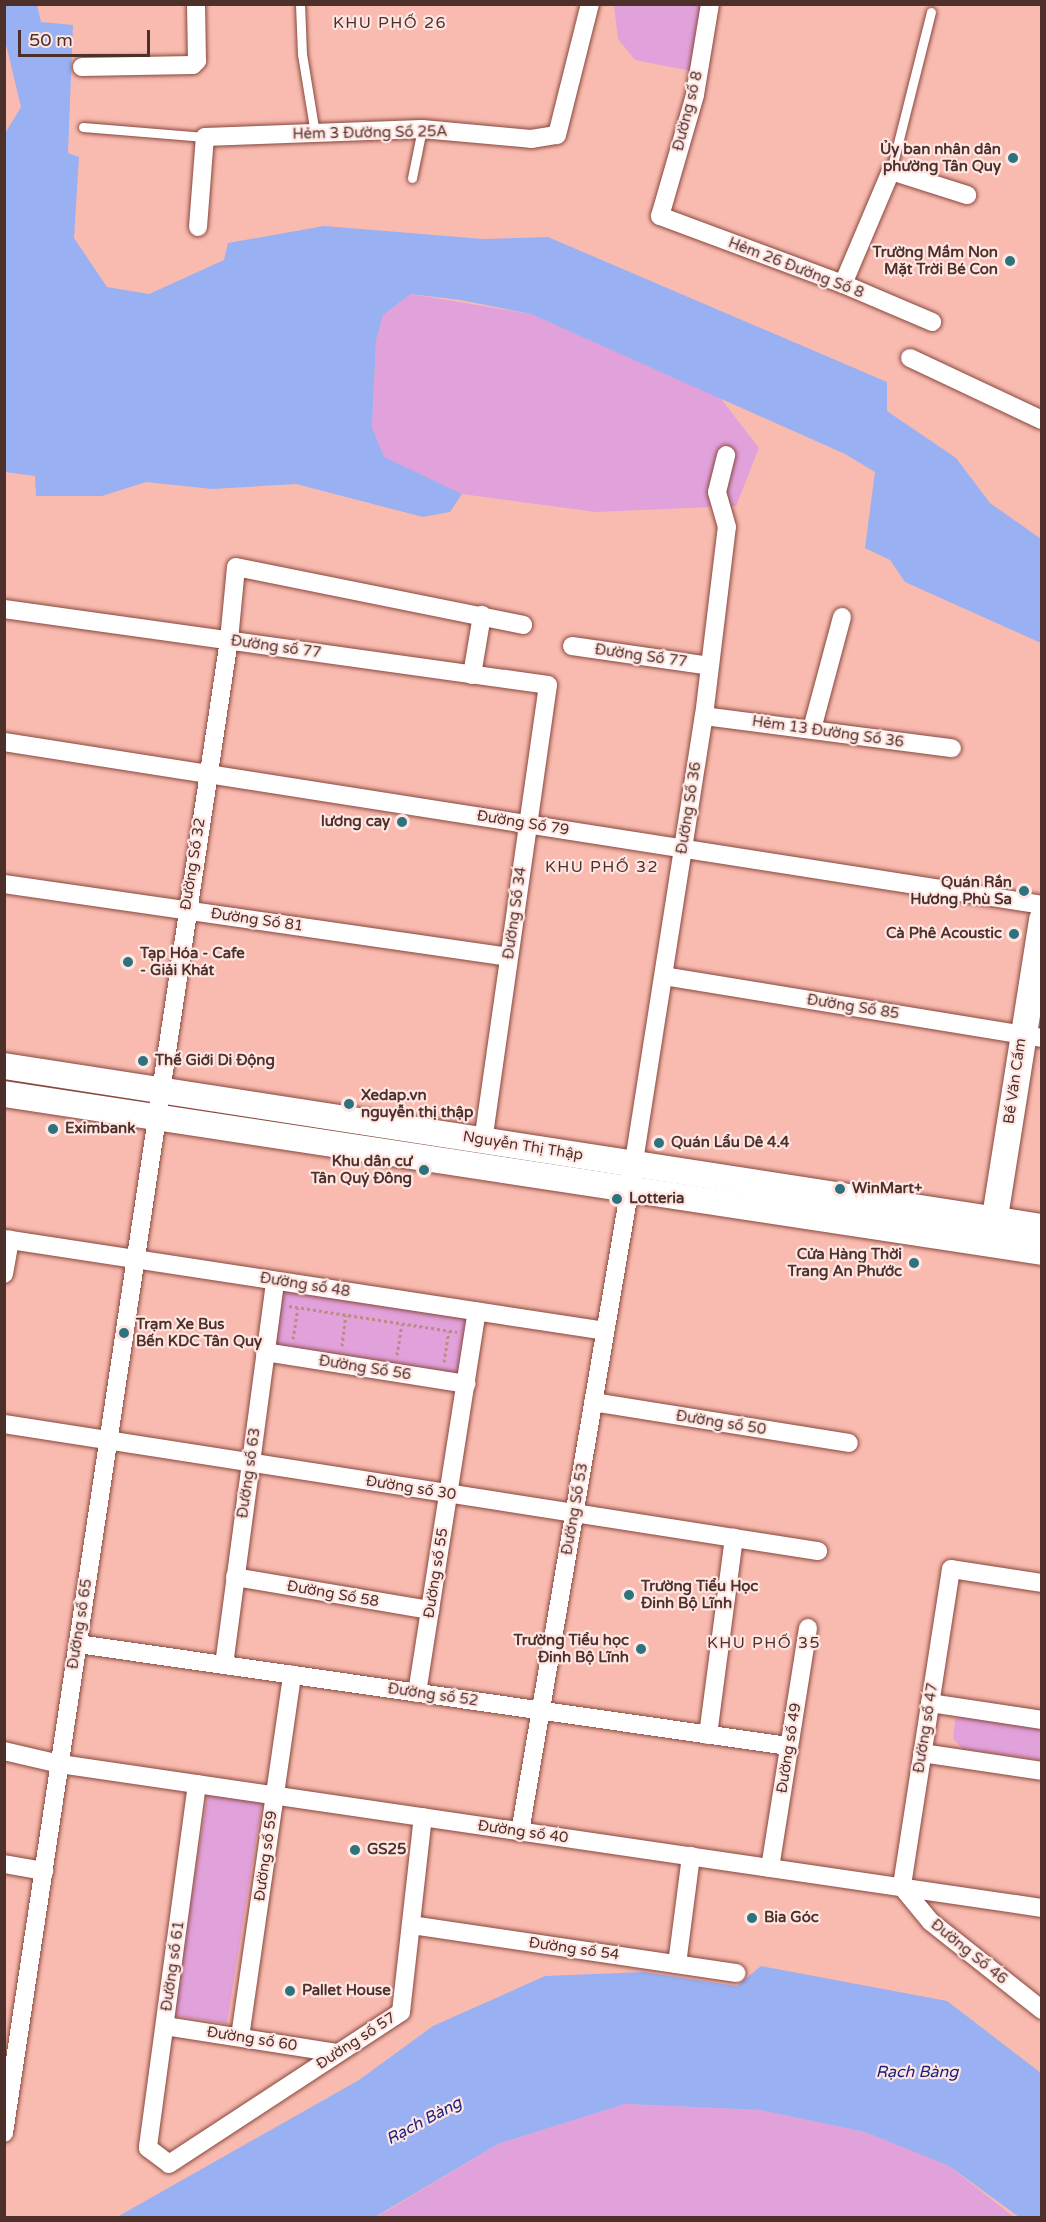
<!DOCTYPE html>
<meta charset="utf-8">
<style>
body{margin:0}
#map{position:relative;width:1046px;height:2222px;overflow:hidden;background:#f9bbb0;font-family:"Varela Round",sans-serif}
div>[style]{position:absolute}
.green>*{inset:0;background:#e1a1db;transform-origin:0 0}
.water>*{inset:0;background:#99b0f3}
.path>*{height:3px;margin-top:-1.5px;transform-origin:0;background:repeating-linear-gradient(90deg,#be8b82 0 3px,transparent 0 6px)}
.roads{filter:drop-shadow(0 0 2px #89473d) drop-shadow(0 0 2px #89473d)}
.lane>*{height:9px;margin:-4.5px;padding:0 4.5px;transform-origin:4.5px;border-radius:4.5px;background:#fff}
.street>*{height:18px;margin:-9px;padding:0 9px;transform-origin:9px;border-radius:9px;background:#fff}
.secondary>*{height:26px;margin:-13px;padding:0 13px;transform-origin:13px;border-radius:13px;background:#fff}
.dots>*{width:16px;height:16px;translate:-50% -50%;box-sizing:border-box;border:3px solid #ffe6e2;border-radius:50%}
span{translate:-50% -50%;white-space:nowrap;text-align:center;line-height:1.15;-webkit-text-stroke:4.5px #ffe6e2;paint-order:stroke}
.street-label{font-size:15px;color:#4e302b}
.poi-label{font-size:15px;color:#4e302b;font-weight:700}
.right{translate:-100% -50%;text-align:right}
.left{translate:0 -50%;text-align:left}
.neighbourhood-label{font-size:16px;color:#4e302b;letter-spacing:1.5px}
.water-label{font-size:16px;color:#17217f;font-style:italic}
.frame{position:absolute;inset:0;border:6px solid #4e302b;pointer-events:none}
.scale{position:absolute;left:18px;top:30px;width:132px;height:27px;box-sizing:border-box;border:3px solid #4e302b;border-top:0;padding-left:8px;font-size:18px;line-height:21px;white-space:nowrap;color:#4e302b;-webkit-text-stroke:4px #ffe6e2;paint-order:stroke}
</style>
<div id="map">
<div class="green">
<i style="clip-path:polygon(614px 5px,708px 5px,696px 72px,635px 60px,618px 39px)"></i>
<i style="clip-path:polygon(411px 294px,531px 314px,718px 395px,759px 448px,736px 506px,596px 512px,462px 494px,384px 458px,372px 427px,376px 341px,383px 315px)"></i>
<i style="left:281px;top:1287px;width:193px;height:59px;rotate:9deg"></i>
<i style="clip-path:polygon(968px 1716px,1041px 1726px,1041px 1760px,963px 1749px,953px 1739px,955px 1719px)"></i>
<i style="left:208px;top:1792px;width:55px;height:226px;rotate:9deg"></i>
<i style="clip-path:polygon(625px 2104px,760px 2110px,865px 2132px,949px 2166px,1014px 2217px,375px 2218px,498px 2144px)"></i>
</div>
<div class="water">
<i style="clip-path:polygon(5px 4px,37px 5px,41px 22px,73px 25px,68px 153px,79px 157px,74px 238px,107px 287px,149px 294px,224px 260px,228px 243px,324px 226px,483px 239px,548px 237px,887px 382px,887px 411px,956px 458px,990px 503px,1041px 539px,1041px 643px,905px 582px,890px 560px,865px 548px,875px 472px,845px 454px,531px 314px,460px 300px,411px 294px,383px 315px,376px 341px,372px 427px,384px 457px,462px 494px,450px 512px,423px 517px,296px 484px,212px 489px,146px 482px,102px 496px,36px 496px,35px 476px,5px 472px,4px 135px,21px 107px,5px 40px)"></i>
<i style="clip-path:polygon(761px 1966px,947px 2001px,1041px 2073px,1041px 2217px,1019px 2217px,949px 2166px,865px 2132px,760px 2110px,625px 2104px,498px 2144px,375px 2217px,117px 2217px,359px 2080px,433px 2026px,545px 1976px,644px 1972px,737px 1986px)"></i>
</div>
<div class="path">
<i style="left:289px;top:1306px;width:170px;rotate:8.8deg"></i>
<i style="left:293px;top:1339px;width:31px;rotate:-81deg"></i>
<i style="left:342px;top:1346px;width:31px;rotate:-83deg"></i>
<i style="left:397px;top:1355px;width:31px;rotate:-81deg"></i>
<i style="left:444px;top:1362px;width:31px;rotate:-81deg"></i>
</div>
<div class="roads">
<div class="lane">
<i style="left:300px;top:4px;width:50px;rotate:87.7deg"></i>
<i style="left:302px;top:54px;width:80px;rotate:80.7deg"></i>
<i style="left:83px;top:127px;width:122px;rotate:4.7deg"></i>
<i style="left:891px;top:171px;width:164px;rotate:-75.9deg"></i>
<i style="left:412px;top:178px;width:50px;rotate:-78.5deg"></i>
</div>
<div class="street">
<i style="left:710px;top:4px;width:92px;rotate:99.4deg"></i>
<i style="left:695px;top:95px;width:126px;rotate:106.1deg"></i>
<i style="left:660px;top:216px;width:195px;rotate:20.4deg"></i>
<i style="left:843px;top:284px;width:97px;rotate:23.1deg"></i>
<i style="left:82px;top:67px;width:111px;rotate:-1deg"></i>
<i style="left:193px;top:65px;width:6px;rotate:-45deg"></i>
<i style="left:197px;top:61px;width:57px;rotate:-91deg"></i>
<i style="left:198px;top:227px;width:90px;rotate:-85.6deg"></i>
<i style="left:205px;top:137px;width:217px;rotate:-2.1deg"></i>
<i style="left:422px;top:129px;width:109px;rotate:5.2deg"></i>
<i style="left:531px;top:139px;width:26px;rotate:-9deg"></i>
<i style="left:557px;top:135px;width:135px;rotate:-75.9deg"></i>
<i style="left:843px;top:284px;width:123px;rotate:-67deg"></i>
<i style="left:891px;top:171px;width:80px;rotate:17.5deg"></i>
<i style="left:910px;top:358px;width:146px;rotate:25.2deg"></i>
<i style="left:4px;top:609px;width:549px;rotate:7.95deg"></i>
<i style="left:548px;top:685px;width:460px;rotate:98.1deg"></i>
<i style="left:572px;top:646px;width:139px;rotate:8.2deg"></i>
<i style="left:472px;top:675px;width:61px;rotate:-80.5deg"></i>
<i style="left:704px;top:716px;width:250px;rotate:7.4deg"></i>
<i style="left:812px;top:729px;width:116px;rotate:-75deg"></i>
<i style="left:4px;top:742px;width:1051px;rotate:8.92deg"></i>
<i style="left:4px;top:884px;width:510px;rotate:8.23deg"></i>
<i style="left:664px;top:976px;width:383px;rotate:9.3deg"></i>
<i style="left:4px;top:1239px;width:608px;rotate:8.7deg"></i>
<i style="left:4px;top:1274px;width:35px;rotate:-80deg"></i>
<i style="left:265px;top:1352px;width:204px;rotate:9deg"></i>
<i style="left:593px;top:1402px;width:259px;rotate:9.1deg"></i>
<i style="left:4px;top:1424px;width:824px;rotate:8.87deg"></i>
<i style="left:235px;top:1577px;width:198px;rotate:9.6deg"></i>
<i style="left:1042px;top:1583px;width:92px;rotate:-171.3deg"></i>
<i style="left:951px;top:1569px;width:322px;rotate:98.8deg"></i>
<i style="left:902px;top:1887px;width:45px;rotate:50.4deg"></i>
<i style="left:931px;top:1922px;width:142px;rotate:38.4deg"></i>
<i style="left:78px;top:1644px;width:717px;rotate:8.18deg"></i>
<i style="left:224px;top:1665px;width:387px;rotate:-82.4deg"></i>
<i style="left:417px;top:1693px;width:386px;rotate:-81.1deg"></i>
<i style="left:930px;top:1703px;width:113px;rotate:8.6deg"></i>
<i style="left:708px;top:1735px;width:199px;rotate:-82.5deg"></i>
<i style="left:4px;top:1751px;width:57px;rotate:13.1deg"></i>
<i style="left:60px;top:1764px;width:993px;rotate:8.34deg"></i>
<i style="left:922px;top:1753px;width:121px;rotate:8.5deg"></i>
<i style="left:197px;top:1784px;width:367px;rotate:97.7deg"></i>
<i style="left:148px;top:2148px;width:26px;rotate:37deg"></i>
<i style="left:169px;top:2164px;width:277px;rotate:-33.2deg"></i>
<i style="left:401px;top:2012px;width:196px;rotate:-83.6deg"></i>
<i style="left:520px;top:1832px;width:654px;rotate:-80.32deg"></i>
<i style="left:630px;top:1187px;width:477px;rotate:-81.1deg"></i>
<i style="left:704px;top:716px;width:190px;rotate:-83.1deg"></i>
<i style="left:727px;top:527px;width:36px;rotate:-106deg"></i>
<i style="left:717px;top:492px;width:38px;rotate:-76deg"></i>
<i style="left:4px;top:1864px;width:41px;rotate:9.9deg"></i>
<i style="left:770px;top:1868px;width:243px;rotate:-81deg"></i>
<i style="left:411px;top:1925px;width:329px;rotate:8.4deg"></i>
<i style="left:677px;top:1964px;width:109px;rotate:-82.6deg"></i>
<i style="left:165px;top:2026px;width:175px;rotate:8.9deg"></i>
<i style="left:240px;top:2037px;width:366px;rotate:-81.8deg"></i>
<i style="left:4px;top:2133px;width:1510px;rotate:-81.43deg"></i>
<i style="left:229px;top:640px;width:73px;rotate:-84.5deg"></i>
<i style="left:236px;top:567px;width:293px;rotate:11.4deg"></i>
</div>
<div class="secondary">
<i style="left:4px;top:1066px;width:1050px;rotate:8.82deg"></i>
<i style="left:4px;top:1094px;width:1050px;rotate:8.65deg"></i>
<i style="left:992px;top:1236px;width:321px;rotate:-81deg"></i>
</div>
</div>
<div class="dots">
<i style="left:1013px;top:158px;background:#2c737e"></i>
<i style="left:1010px;top:261px;background:#2c737e"></i>
<i style="left:402px;top:822px;background:#2c737e"></i>
<i style="left:1024px;top:891px;background:#2c737e"></i>
<i style="left:1014px;top:934px;background:#2c737e"></i>
<i style="left:128px;top:962px;background:#2c737e"></i>
<i style="left:143px;top:1061px;background:#2c737e"></i>
<i style="left:349px;top:1104px;background:#2c737e"></i>
<i style="left:53px;top:1129px;background:#2c737e"></i>
<i style="left:659px;top:1143px;background:#2c737e"></i>
<i style="left:424px;top:1170px;background:#2c737e"></i>
<i style="left:840px;top:1189px;background:#2c737e"></i>
<i style="left:617px;top:1199px;background:#2c737e"></i>
<i style="left:914px;top:1263px;background:#2c737e"></i>
<i style="left:124px;top:1333px;background:#2c737e"></i>
<i style="left:629px;top:1595px;background:#2c737e"></i>
<i style="left:641px;top:1649px;background:#2c737e"></i>
<i style="left:355px;top:1850px;background:#2c737e"></i>
<i style="left:752px;top:1918px;background:#2c737e"></i>
<i style="left:290px;top:1991px;background:#2c737e"></i>
</div>
<div class="street-label">
<span style="left:688px;top:111px;rotate:-76deg">Đường số 8</span>
<span style="left:370px;top:133px;rotate:-1deg">Hẻm 3 Đường Số 25A</span>
<span style="left:796px;top:268px;rotate:21deg">Hẻm 26 Đường Số 8</span>
<span style="left:276px;top:647px;rotate:8deg">Đường số 77</span>
<span style="left:641px;top:656px;rotate:8deg">Đường Số 77</span>
<span style="left:828px;top:732px;rotate:8deg">Hẻm 13 Đường Số 36</span>
<span style="left:689px;top:808px;rotate:-81deg">Đường Số 36</span>
<span style="left:523px;top:823px;rotate:9deg">Đường Số 79</span>
<span style="left:193px;top:864px;rotate:-81deg">Đường Số 32</span>
<span style="left:515px;top:913px;rotate:-82deg">Đường Số 34</span>
<span style="left:257px;top:920px;rotate:8deg">Đường Số 81</span>
<span style="left:853px;top:1007px;rotate:9deg">Đường Số 85</span>
<span style="left:1015px;top:1081px;rotate:-82deg">Bế Văn Cấm</span>
<span style="left:523px;top:1146px;rotate:9deg">Nguyễn Thị Thập</span>
<span style="left:305px;top:1285px;rotate:9deg">Đường số 48</span>
<span style="left:365px;top:1368px;rotate:9deg">Đường Số 56</span>
<span style="left:721px;top:1423px;rotate:9deg">Đường số 50</span>
<span style="left:249px;top:1473px;rotate:-82deg">Đường số 63</span>
<span style="left:411px;top:1488px;rotate:9deg">Đường số 30</span>
<span style="left:575px;top:1509px;rotate:-80deg">Đường Số 53</span>
<span style="left:436px;top:1573px;rotate:-81deg">Đường số 55</span>
<span style="left:333px;top:1594px;rotate:10deg">Đường Số 58</span>
<span style="left:80px;top:1624px;rotate:-81deg">Đường số 65</span>
<span style="left:433px;top:1695px;rotate:8deg">Đường số 52</span>
<span style="left:926px;top:1728px;rotate:-81deg">Đường số 47</span>
<span style="left:789px;top:1748px;rotate:-81deg">Đường số 49</span>
<span style="left:523px;top:1832px;rotate:8deg">Đường số 40</span>
<span style="left:266px;top:1856px;rotate:-82deg">Đường số 59</span>
<span style="left:574px;top:1949px;rotate:8deg">Đường số 54</span>
<span style="left:969px;top:1952px;rotate:39deg">Đường Số 46</span>
<span style="left:173px;top:1966px;rotate:-82deg">Đường số 61</span>
<span style="left:252px;top:2039px;rotate:9deg">Đường số 60</span>
<span style="left:356px;top:2041px;rotate:-33deg">Đường số 57</span>
</div>
<div class="poi-label">
<span class="right" style="left:1001px;top:158px">Ủy ban nhân dân<br>phường Tân Quy</span>
<span class="right" style="left:998px;top:261px">Trường Mầm Non<br>Mặt Trời Bé Con</span>
<span class="right" style="left:390px;top:822px">lương cay</span>
<span class="right" style="left:1012px;top:891px">Quán Rắn<br>Hương Phù Sa</span>
<span class="right" style="left:1002px;top:934px">Cà Phê Acoustic</span>
<span class="left" style="left:140px;top:962px">Tạp Hóa - Cafe<br>- Giải Khát</span>
<span class="left" style="left:155px;top:1061px">Thế Giới Di Động</span>
<span class="left" style="left:361px;top:1104px">Xedap.vn<br>nguyễn thị thập</span>
<span class="left" style="left:65px;top:1129px">Eximbank</span>
<span class="left" style="left:671px;top:1143px">Quán Lẩu Dê 4.4</span>
<span class="right" style="left:412px;top:1170px">Khu dân cư<br>Tân Quý Đông</span>
<span class="left" style="left:852px;top:1189px">WinMart+</span>
<span class="left" style="left:629px;top:1199px">Lotteria</span>
<span class="right" style="left:902px;top:1263px">Cửa Hàng Thời<br>Trang An Phước</span>
<span class="left" style="left:136px;top:1333px">Trạm Xe Bus<br>Bến KDC Tân Quy</span>
<span class="left" style="left:641px;top:1595px">Trường Tiểu Học<br>Đinh Bộ Lĩnh</span>
<span class="right" style="left:629px;top:1649px">Trường Tiểu học<br>Đinh Bộ Lĩnh</span>
<span class="left" style="left:367px;top:1850px">GS25</span>
<span class="left" style="left:764px;top:1918px">Bia Góc</span>
<span class="left" style="left:302px;top:1991px">Pallet House</span>
</div>
<div class="neighbourhood-label">
<span style="left:390px;top:23px">KHU PHỐ 26</span>
<span style="left:602px;top:867px">KHU PHỐ 32</span>
<span style="left:764px;top:1643px">KHU PHỐ 35</span>
</div>
<div class="water-label">
<span style="left:917px;top:2072px">Rạch Bàng</span>
<span style="left:424px;top:2121px;rotate:-28deg">Rạch Bàng</span>
</div>
<div class="frame"></div>
<div class="scale">50 m</div>
</div>
